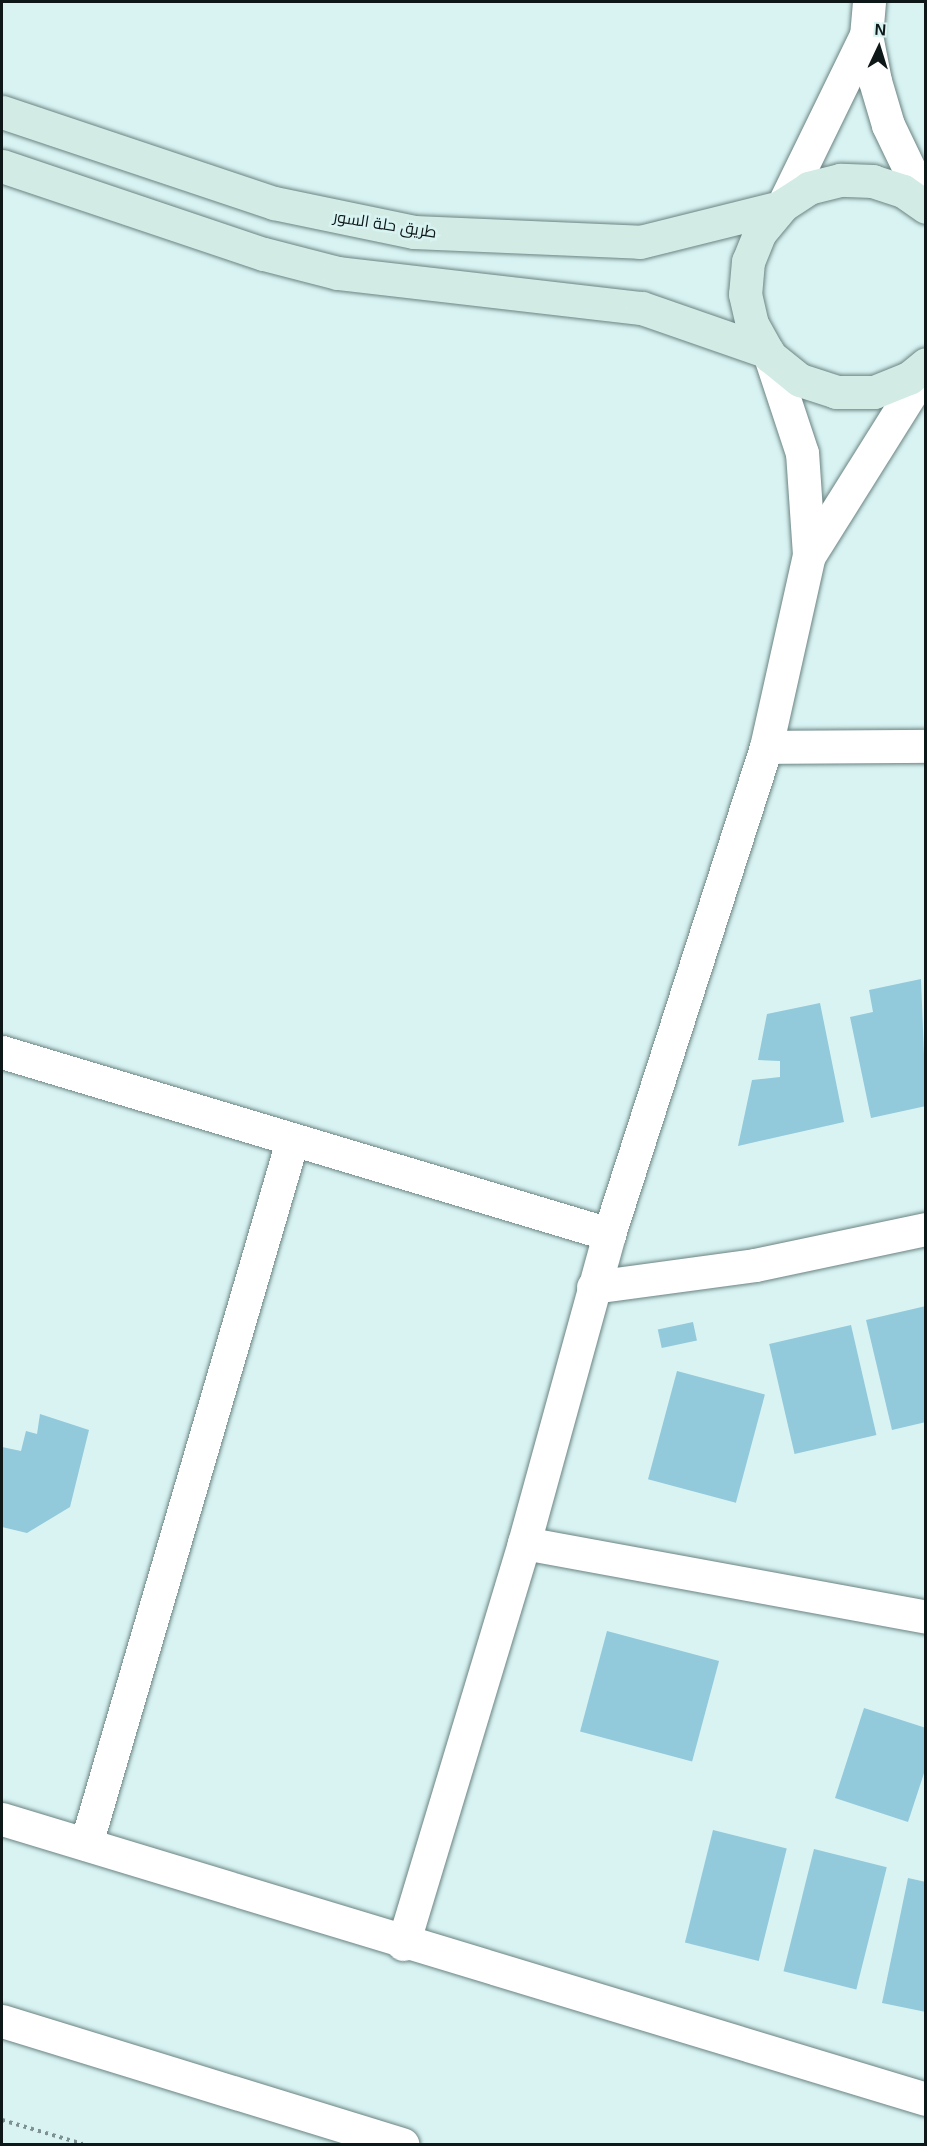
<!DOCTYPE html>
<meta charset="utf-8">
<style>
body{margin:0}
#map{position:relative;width:927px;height:2146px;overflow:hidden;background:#d9f3f3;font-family:Arial,Cairo,sans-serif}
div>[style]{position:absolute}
.building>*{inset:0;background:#92c9db;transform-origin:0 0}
.path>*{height:4px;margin-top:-2px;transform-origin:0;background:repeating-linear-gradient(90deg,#7f9292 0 3px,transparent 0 7.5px)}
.roads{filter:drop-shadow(0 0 2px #6b8383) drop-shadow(0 0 2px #6b8383)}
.minor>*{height:33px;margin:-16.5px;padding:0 16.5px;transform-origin:16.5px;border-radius:16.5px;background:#fff}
.tertiary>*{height:33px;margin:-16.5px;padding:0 16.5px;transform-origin:16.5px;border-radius:16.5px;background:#fff}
.secondary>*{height:33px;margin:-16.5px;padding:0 16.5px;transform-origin:16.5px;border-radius:16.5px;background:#d2ece5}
span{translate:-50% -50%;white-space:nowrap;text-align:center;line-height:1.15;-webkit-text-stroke:5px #d9f3f3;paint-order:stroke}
.street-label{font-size:16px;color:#0e1818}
.frame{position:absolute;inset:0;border:3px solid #0e1818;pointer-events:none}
.north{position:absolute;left:849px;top:18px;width:60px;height:60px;-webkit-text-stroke:4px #d9f3f3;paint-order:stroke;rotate:4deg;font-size:16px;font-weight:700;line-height:24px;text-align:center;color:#0e1818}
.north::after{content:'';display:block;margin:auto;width:21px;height:27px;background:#0e1818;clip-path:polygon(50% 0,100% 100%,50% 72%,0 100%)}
</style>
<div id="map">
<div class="building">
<i style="clip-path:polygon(921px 979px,926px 1106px,871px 1118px,850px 1017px,873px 1012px,869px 990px)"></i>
<i style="clip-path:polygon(820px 1003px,844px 1122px,738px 1146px,752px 1080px,780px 1077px,780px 1061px,758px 1060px,767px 1014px)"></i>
<i style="clip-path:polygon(926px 1306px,926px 1422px,892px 1430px,866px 1320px)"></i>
<i style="left:693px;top:1322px;width:19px;height:36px;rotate:78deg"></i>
<i style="left:851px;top:1325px;width:113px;height:84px;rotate:77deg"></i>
<i style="left:677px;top:1371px;width:91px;height:112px;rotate:15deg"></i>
<i style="clip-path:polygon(40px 1414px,89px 1430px,70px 1507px,27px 1533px,2px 1527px,2px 1447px,21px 1451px,26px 1431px,37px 1434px)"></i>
<i style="left:607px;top:1631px;width:116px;height:104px;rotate:15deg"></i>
<i style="clip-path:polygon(864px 1708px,926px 1728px,926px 1767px,908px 1822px,835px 1798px)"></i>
<i style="left:713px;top:1830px;width:76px;height:116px;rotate:14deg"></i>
<i style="left:814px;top:1849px;width:75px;height:126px;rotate:14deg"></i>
<i style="clip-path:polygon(908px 1878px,926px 1882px,926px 2012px,882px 2003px)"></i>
</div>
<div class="path">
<i style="left:2px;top:2120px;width:84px;rotate:16.5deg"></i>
</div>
<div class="roads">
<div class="minor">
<i style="left:766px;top:747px;width:160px;rotate:-0.4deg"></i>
<i style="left:2px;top:1052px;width:634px;rotate:16.69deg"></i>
<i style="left:593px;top:1287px;width:163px;rotate:-7.7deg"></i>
<i style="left:755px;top:1265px;width:175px;rotate:-11.9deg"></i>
<i style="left:524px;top:1543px;width:409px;rotate:10.4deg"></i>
<i style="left:86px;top:1844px;width:733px;rotate:-73.67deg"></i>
<i style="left:2px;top:2021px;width:419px;rotate:17.1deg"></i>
</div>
<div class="tertiary">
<i style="left:869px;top:2px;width:33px;rotate:95deg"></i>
<i style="left:866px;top:35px;width:47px;rotate:78.9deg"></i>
<i style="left:875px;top:81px;width:46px;rotate:73.5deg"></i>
<i style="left:888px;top:125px;width:88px;rotate:64.3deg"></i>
<i style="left:783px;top:205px;width:189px;rotate:-64deg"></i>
<i style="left:810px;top:554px;width:218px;rotate:-57.9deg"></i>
<i style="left:2px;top:1819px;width:965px;rotate:16.86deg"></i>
<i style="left:403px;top:1944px;width:419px;rotate:-73.2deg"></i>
<i style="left:524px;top:1543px;width:320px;rotate:-74.6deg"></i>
<i style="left:609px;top:1234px;width:512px;rotate:-72.13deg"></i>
<i style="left:766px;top:747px;width:197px;rotate:-77.4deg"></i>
<i style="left:809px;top:555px;width:102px;rotate:-93.9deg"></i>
<i style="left:802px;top:453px;width:102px;rotate:-108.3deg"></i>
</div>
<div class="secondary">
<i style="left:2px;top:112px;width:287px;rotate:18.5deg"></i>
<i style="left:274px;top:203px;width:143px;rotate:11.7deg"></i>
<i style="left:414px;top:232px;width:226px;rotate:2.5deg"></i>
<i style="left:640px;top:242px;width:144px;rotate:-14deg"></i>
<i style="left:2px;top:166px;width:276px;rotate:18.6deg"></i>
<i style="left:264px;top:254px;width:76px;rotate:14.4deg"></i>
<i style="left:338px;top:273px;width:306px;rotate:6.6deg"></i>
<i style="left:642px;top:308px;width:133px;rotate:19.2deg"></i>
<i style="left:926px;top:207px;width:28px;rotate:-145deg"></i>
<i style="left:903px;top:191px;width:32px;rotate:-162deg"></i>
<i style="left:873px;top:181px;width:33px;rotate:-178deg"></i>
<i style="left:840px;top:180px;width:32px;rotate:166deg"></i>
<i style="left:809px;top:188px;width:31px;rotate:147deg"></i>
<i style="left:783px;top:205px;width:35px;rotate:130deg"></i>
<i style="left:760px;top:232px;width:31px;rotate:112deg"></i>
<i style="left:748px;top:261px;width:33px;rotate:95deg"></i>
<i style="left:745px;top:294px;width:31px;rotate:77deg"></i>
<i style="left:752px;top:324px;width:37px;rotate:61deg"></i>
<i style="left:770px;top:356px;width:38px;rotate:39deg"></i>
<i style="left:800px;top:380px;width:38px;rotate:18deg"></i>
<i style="left:836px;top:392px;width:38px"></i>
<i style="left:874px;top:392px;width:38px;rotate:-22deg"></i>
<i style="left:909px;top:378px;width:22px;rotate:-39deg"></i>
</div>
</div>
<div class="street-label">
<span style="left:385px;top:225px;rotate:9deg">طريق حلة السور</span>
</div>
<div class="frame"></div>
<div class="north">N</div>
</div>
